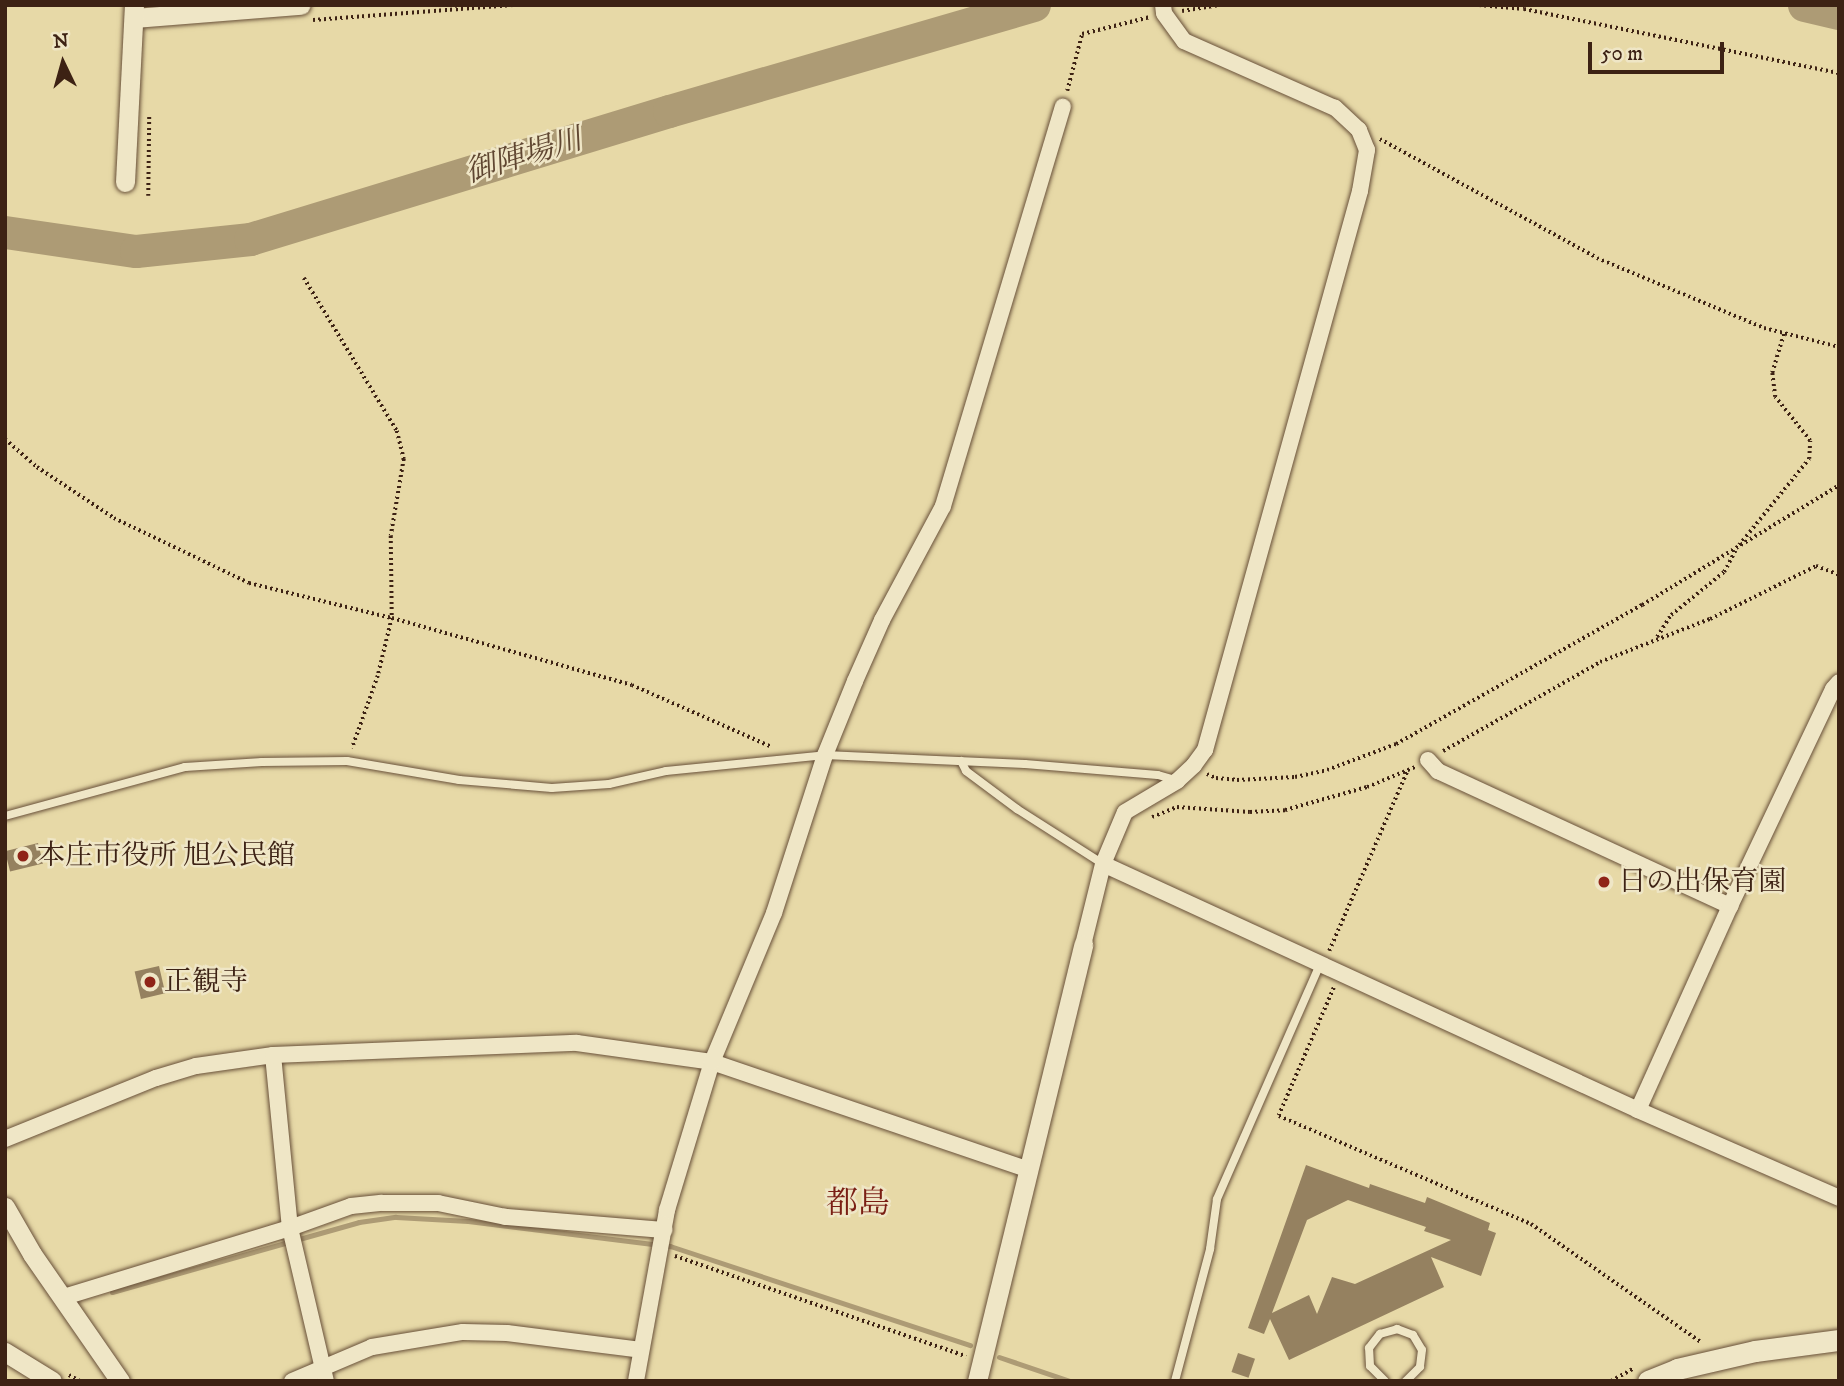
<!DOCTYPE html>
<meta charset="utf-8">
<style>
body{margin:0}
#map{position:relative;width:1844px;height:1386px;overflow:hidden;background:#e7d9a7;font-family:"IM FELL DW Pica","Noto Serif JP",serif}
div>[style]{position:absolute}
.stream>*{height:5px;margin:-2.5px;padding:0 2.5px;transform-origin:2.5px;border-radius:2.5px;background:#ad9b75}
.river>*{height:33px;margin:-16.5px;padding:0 16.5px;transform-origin:16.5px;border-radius:16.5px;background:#ad9b75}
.building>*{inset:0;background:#958160;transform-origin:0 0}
.path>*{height:3.5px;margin-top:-1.75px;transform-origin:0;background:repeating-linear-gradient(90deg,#3d2214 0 2px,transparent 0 5.5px)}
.roads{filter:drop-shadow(0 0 2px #685039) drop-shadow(0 0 2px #685039)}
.service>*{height:8px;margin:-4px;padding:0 4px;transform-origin:4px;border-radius:4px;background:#efe6c6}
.minor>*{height:16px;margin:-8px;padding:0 8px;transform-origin:8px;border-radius:8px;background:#efe6c6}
.tertiary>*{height:19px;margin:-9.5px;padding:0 9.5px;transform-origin:9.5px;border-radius:9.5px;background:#efe6c6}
.secondary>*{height:21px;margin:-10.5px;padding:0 10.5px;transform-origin:10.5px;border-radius:10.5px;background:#efe6c6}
.dots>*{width:19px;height:19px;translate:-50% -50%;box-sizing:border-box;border:4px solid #efe6c6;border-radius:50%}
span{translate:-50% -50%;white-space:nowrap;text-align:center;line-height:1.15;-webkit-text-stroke:5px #efe6c6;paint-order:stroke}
.poi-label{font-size:28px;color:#3d2214}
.left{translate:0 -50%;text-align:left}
.water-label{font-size:30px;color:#5f4631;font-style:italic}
.quarter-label{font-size:32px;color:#7a1f14}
.frame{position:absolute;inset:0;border:7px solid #3d2214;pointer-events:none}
.north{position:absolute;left:28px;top:28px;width:70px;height:70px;-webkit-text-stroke:5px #efe6c6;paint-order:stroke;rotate:355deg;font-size:19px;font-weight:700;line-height:28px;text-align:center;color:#3d2214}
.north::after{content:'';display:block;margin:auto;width:24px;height:32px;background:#3d2214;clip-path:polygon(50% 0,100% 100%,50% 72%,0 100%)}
.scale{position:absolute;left:1588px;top:42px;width:136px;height:32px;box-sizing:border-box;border:4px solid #3d2214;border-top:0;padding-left:9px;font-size:21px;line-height:24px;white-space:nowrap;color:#3d2214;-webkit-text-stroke:5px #efe6c6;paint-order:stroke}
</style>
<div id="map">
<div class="stream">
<i style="left:112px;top:1292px;width:257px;rotate:-15.8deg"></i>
<i style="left:359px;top:1222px;width:37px;rotate:-8deg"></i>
<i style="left:396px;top:1217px;width:72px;rotate:3.2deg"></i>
<i style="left:468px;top:1221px;width:204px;rotate:7.1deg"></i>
<i style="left:670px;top:1246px;width:316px;rotate:18.3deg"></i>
<i style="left:999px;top:1357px;width:75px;rotate:18.7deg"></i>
</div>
<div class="river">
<i style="left:1804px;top:5px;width:36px;rotate:13deg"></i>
<i style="left:5px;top:232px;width:132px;rotate:8.3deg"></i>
<i style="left:136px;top:251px;width:115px;rotate:-6deg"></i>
<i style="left:250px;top:239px;width:438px;rotate:-17deg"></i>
<i style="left:669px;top:111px;width:380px;rotate:-16.2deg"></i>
</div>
<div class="building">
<i style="left:38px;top:843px;width:21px;height:34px;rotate:76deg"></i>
<i style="left:159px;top:966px;width:28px;height:25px;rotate:77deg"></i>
<i style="clip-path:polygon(evenodd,1306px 1165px,1369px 1188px,1370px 1184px,1425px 1203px,1427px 1197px,1490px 1223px,1488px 1230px,1496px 1233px,1481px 1276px,1431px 1257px,1444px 1287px,1289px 1360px,1270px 1319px,1264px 1334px,1248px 1328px,1306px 1165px,1348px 1200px,1426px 1227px,1424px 1231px,1451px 1240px,1355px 1284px,1332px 1277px,1317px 1314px,1309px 1295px,1272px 1313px,1307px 1220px,1348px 1200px)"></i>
<i style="left:1238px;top:1353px;width:18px;height:20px;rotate:19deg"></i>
</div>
<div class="path">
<i style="left:1479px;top:5px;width:45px;rotate:5.1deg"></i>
<i style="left:1524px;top:9px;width:321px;rotate:11.5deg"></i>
<i style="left:1182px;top:11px;width:36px;rotate:-9deg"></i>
<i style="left:313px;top:20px;width:201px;rotate:-4.3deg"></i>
<i style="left:1067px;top:91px;width:59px;rotate:-75.3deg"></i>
<i style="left:1082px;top:34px;width:70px;rotate:-14deg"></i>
<i style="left:1380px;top:139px;width:247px;rotate:28.7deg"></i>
<i style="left:1597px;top:258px;width:181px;rotate:22.7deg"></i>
<i style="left:1764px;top:328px;width:77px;rotate:14.2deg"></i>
<i style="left:148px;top:196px;width:79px;rotate:-89.3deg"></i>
<i style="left:304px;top:278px;width:179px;rotate:58.7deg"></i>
<i style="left:397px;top:431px;width:29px;rotate:76deg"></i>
<i style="left:404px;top:459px;width:78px;rotate:99.6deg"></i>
<i style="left:391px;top:536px;width:82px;rotate:89.3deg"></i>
<i style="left:392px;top:618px;width:60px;rotate:103.6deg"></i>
<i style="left:378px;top:676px;width:77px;rotate:109.6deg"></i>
<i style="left:5px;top:439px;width:43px;rotate:41.2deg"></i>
<i style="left:37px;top:467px;width:92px;rotate:33.5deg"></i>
<i style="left:114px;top:518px;width:150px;rotate:25.7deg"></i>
<i style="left:249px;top:583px;width:147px;rotate:13.8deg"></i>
<i style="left:392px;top:618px;width:249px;rotate:15.6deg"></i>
<i style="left:632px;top:685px;width:153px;rotate:23.9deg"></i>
<i style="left:1739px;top:545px;width:111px;rotate:-50.9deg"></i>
<i style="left:1809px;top:459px;width:18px;rotate:-87deg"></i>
<i style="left:1810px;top:441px;width:56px;rotate:-128.5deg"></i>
<i style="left:1775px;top:397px;width:24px;rotate:-97deg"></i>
<i style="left:1772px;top:373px;width:42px;rotate:-73.3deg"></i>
<i style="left:1657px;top:637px;width:26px;rotate:-58deg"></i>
<i style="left:1671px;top:615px;width:68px;rotate:-39.1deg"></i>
<i style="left:1724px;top:572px;width:24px;rotate:-62deg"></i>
<i style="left:1443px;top:751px;width:180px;rotate:-29.5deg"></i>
<i style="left:1600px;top:662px;width:118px;rotate:-21.4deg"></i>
<i style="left:1710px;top:619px;width:119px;rotate:-26.6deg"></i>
<i style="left:1816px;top:566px;width:25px;rotate:21deg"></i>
<i style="left:1207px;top:774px;width:10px;rotate:24deg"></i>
<i style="left:1216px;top:778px;width:21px;rotate:5deg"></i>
<i style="left:1237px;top:780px;width:58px;rotate:-3deg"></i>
<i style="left:1295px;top:777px;width:33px;rotate:-12deg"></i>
<i style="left:1327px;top:770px;width:74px;rotate:-20.6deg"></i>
<i style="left:1396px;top:744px;width:283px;rotate:-29.5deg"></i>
<i style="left:1642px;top:605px;width:231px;rotate:-31.3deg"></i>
<i style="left:1152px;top:817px;width:27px;rotate:-22deg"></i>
<i style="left:1177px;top:807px;width:73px;rotate:3.9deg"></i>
<i style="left:1250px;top:812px;width:35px;rotate:-3deg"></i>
<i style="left:1285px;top:810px;width:85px;rotate:-15.7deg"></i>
<i style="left:1367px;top:787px;width:52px;rotate:-22.6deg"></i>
<i style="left:1329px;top:951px;width:195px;rotate:-66.5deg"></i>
<i style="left:1334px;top:988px;width:139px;rotate:113.3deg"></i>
<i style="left:1279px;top:1116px;width:274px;rotate:23.2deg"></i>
<i style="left:1531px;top:1224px;width:208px;rotate:34.8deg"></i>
<i style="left:675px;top:1256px;width:308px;rotate:19deg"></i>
<i style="left:69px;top:1375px;width:13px;rotate:29deg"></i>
<i style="left:1611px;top:1381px;width:26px;rotate:-29deg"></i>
</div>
<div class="roads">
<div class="service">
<i style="left:961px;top:761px;width:11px;rotate:63deg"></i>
<i style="left:966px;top:771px;width:64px;rotate:36.7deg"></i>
<i style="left:1017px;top:809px;width:102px;rotate:32.6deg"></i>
<i style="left:5px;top:816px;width:187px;rotate:-15.2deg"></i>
<i style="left:185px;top:767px;width:77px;rotate:-3.7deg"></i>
<i style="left:262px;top:762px;width:85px;rotate:-0.7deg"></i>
<i style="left:347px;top:761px;width:114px;rotate:9.6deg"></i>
<i style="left:459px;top:780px;width:93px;rotate:4.9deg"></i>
<i style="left:552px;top:788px;width:57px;rotate:-4deg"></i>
<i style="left:609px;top:784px;width:58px;rotate:-12.8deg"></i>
<i style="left:666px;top:771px;width:160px;rotate:-5.7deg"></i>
<i style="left:825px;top:755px;width:200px;rotate:2.6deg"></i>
<i style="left:1025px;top:764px;width:133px;rotate:4.7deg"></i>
<i style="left:1158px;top:775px;width:19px;rotate:16deg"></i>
<i style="left:1175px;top:1381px;width:137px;rotate:-75.1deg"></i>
<i style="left:1210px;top:1249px;width:50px;rotate:-82deg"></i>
<i style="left:1217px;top:1199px;width:257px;rotate:-66.3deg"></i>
<i style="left:1385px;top:1381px;width:21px;rotate:-135deg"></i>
<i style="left:1370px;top:1366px;width:18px;rotate:-93deg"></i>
<i style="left:1369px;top:1348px;width:18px;rotate:-52deg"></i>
<i style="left:1380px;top:1334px;width:18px;rotate:-16deg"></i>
<i style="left:1397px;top:1329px;width:17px;rotate:21deg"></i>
<i style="left:1413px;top:1335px;width:17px;rotate:59deg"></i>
<i style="left:1422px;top:1350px;width:17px;rotate:97deg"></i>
<i style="left:1420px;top:1367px;width:20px;rotate:135deg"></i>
</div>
<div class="minor">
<i style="left:1428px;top:760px;width:15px;rotate:48deg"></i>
<i style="left:1438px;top:771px;width:322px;rotate:24.8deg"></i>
<i style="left:1103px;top:864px;width:589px;rotate:24.69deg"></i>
<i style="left:1638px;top:1110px;width:219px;rotate:23.6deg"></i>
<i style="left:1083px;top:945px;width:83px;rotate:-76.1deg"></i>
<i style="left:1103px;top:864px;width:56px;rotate:-67.1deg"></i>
<i style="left:1125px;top:812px;width:61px;rotate:-30.8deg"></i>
<i style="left:1177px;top:781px;width:23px;rotate:-43deg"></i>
<i style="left:1194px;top:765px;width:19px;rotate:-54deg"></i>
<i style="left:1205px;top:750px;width:580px;rotate:-74.5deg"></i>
<i style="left:1360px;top:191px;width:42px;rotate:-80.3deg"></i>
<i style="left:1367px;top:150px;width:22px;rotate:-112deg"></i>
<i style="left:1359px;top:130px;width:33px;rotate:-137deg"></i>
<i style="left:1335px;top:108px;width:165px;rotate:-156.1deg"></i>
<i style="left:1184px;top:41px;width:34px;rotate:-126deg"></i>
<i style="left:1164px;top:13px;width:8px;rotate:-97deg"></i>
<i style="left:273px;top:1055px;width:174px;rotate:84.4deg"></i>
<i style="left:290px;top:1228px;width:157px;rotate:76.8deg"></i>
<i style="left:1638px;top:1110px;width:224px;rotate:-65.7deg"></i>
<i style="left:1730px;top:906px;width:240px;rotate:-64.6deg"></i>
<i style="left:1833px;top:689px;width:9px;rotate:-49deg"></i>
<i style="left:5px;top:1139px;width:163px;rotate:-22deg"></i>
<i style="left:156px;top:1078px;width:42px;rotate:-16.7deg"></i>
<i style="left:196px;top:1066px;width:78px;rotate:-8.1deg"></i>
<i style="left:273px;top:1055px;width:304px;rotate:-2.3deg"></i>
<i style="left:577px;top:1043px;width:136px;rotate:8deg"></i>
<i style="left:712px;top:1062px;width:335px;rotate:18.8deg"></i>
<i style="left:64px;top:1297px;width:236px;rotate:-17deg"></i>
<i style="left:290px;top:1228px;width:65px;rotate:-19.8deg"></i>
<i style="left:351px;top:1206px;width:31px;rotate:-6deg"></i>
<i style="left:382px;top:1203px;width:56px"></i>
<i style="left:438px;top:1203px;width:69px;rotate:11.6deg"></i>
<i style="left:506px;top:1217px;width:159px;rotate:4.7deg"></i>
<i style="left:292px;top:1381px;width:87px;rotate:-23deg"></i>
<i style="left:372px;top:1347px;width:92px;rotate:-9.4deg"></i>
<i style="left:463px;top:1332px;width:44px;rotate:1.3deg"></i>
<i style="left:507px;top:1333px;width:135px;rotate:7.2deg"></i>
<i style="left:636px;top:1381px;width:174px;rotate:-79.7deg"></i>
<i style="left:667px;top:1210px;width:155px;rotate:-73.1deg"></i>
<i style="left:712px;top:1062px;width:161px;rotate:-67.4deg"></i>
<i style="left:774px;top:913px;width:166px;rotate:-72.1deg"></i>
<i style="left:825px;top:755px;width:80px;rotate:-67.9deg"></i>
<i style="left:855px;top:681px;width:67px;rotate:-66.1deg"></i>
<i style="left:882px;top:620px;width:129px;rotate:-61.8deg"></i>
<i style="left:943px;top:506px;width:417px;rotate:-73.3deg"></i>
</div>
<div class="tertiary">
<i style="left:134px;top:18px;width:167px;rotate:-4.5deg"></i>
<i style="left:125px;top:182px;width:177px;rotate:-87.1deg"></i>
<i style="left:5px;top:1207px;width:54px;rotate:60.1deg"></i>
<i style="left:32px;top:1254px;width:155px;rotate:55.3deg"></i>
<i style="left:5px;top:1352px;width:55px;rotate:31.7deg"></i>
<i style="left:977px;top:1381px;width:449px;rotate:-76.3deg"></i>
</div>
<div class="secondary">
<i style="left:1648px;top:1381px;width:31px;rotate:-22deg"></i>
<i style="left:1677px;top:1369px;width:80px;rotate:-13deg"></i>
<i style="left:1755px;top:1351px;width:85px;rotate:-7.5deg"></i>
</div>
</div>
<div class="dots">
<i style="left:23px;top:856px;background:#8f2418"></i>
<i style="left:1604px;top:882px;background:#8f2418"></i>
<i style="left:150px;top:982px;background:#8f2418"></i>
</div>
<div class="poi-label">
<span class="left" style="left:37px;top:856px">本庄市役所 旭公民館</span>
<span class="left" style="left:1618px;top:882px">日の出保育園</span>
<span class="left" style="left:164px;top:982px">正観寺</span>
</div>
<div class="water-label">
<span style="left:524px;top:157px;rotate:-17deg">御陣場川</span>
</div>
<div class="quarter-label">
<span style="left:858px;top:1204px">都島</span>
</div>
<div class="frame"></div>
<div class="north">N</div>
<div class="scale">50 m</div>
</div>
